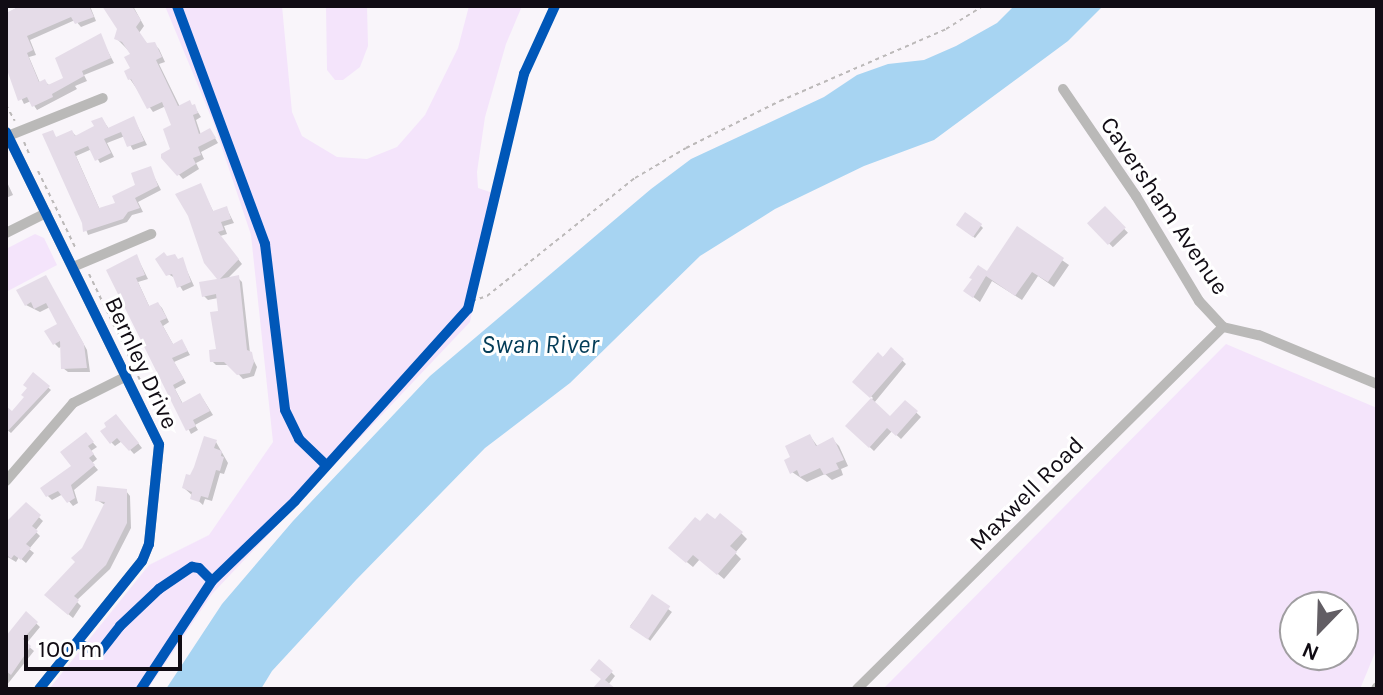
<!DOCTYPE html>
<style>
body{margin:0}
#map{position:relative;width:1383px;height:695px;overflow:hidden;background:#f9f5fa;font-family:Karla,sans-serif}
div>[style]{position:absolute}
.green>*{inset:0;background:#f4e4fb}
.water>*{inset:0;background:#a7d4f2}
.shadow>*{inset:0;background:#0003;transform-origin:0 0}
.building>*{inset:0;background:#e5dce8;transform-origin:0 0}
.path>*{height:2px;margin-top:-1px;transform-origin:0;background:repeating-linear-gradient(90deg,#bcb9b9 0 4px,transparent 0 8px)}
.minor>*{height:10px;margin:-5px;padding:0 5px;transform-origin:5px;border-radius:5px;background:#bab9b8}
.cycleway>*{height:10px;margin:-5px;padding:0 5px;transform-origin:5px;border-radius:5px;background:#0057b8}
span{translate:-50% -50%;white-space:nowrap;text-align:center;line-height:1.15;-webkit-text-stroke:6px #fff;paint-order:stroke}
.street-label{font-size:24px;color:#110c14}
.water-label{font-size:26px;color:#043d58;font-style:italic}
.frame{position:absolute;inset:0;border:8px solid #110c14;pointer-events:none}
.north{position:absolute;left:1279px;top:591px;width:80px;height:80px;box-sizing:border-box;background:#fff;border:2px solid #a09ea1;border-radius:50%;rotate:203deg;font-size:22px;font-weight:700;line-height:32px;text-align:center;color:#110c14}
.north::after{content:'';display:block;margin:auto;width:28px;height:36px;background:#625e64;clip-path:polygon(50% 0,100% 100%,50% 72%,0 100%)}
.scale{position:absolute;left:24px;top:635px;width:158px;height:36px;box-sizing:border-box;border:4px solid #110c14;border-top:0;padding-left:10px;font-size:24px;line-height:28px;white-space:nowrap;color:#110c14;-webkit-text-stroke:6px #fff;paint-order:stroke}
</style>
<div id="map">
<div class="green">
<i style="clip-path:polygon(165px 6px,282px 6px,292px 112px,302px 136px,337px 157px,367px 159px,397px 147px,425px 115px,458px 48px,469px 6px,522px 6px,506px 44px,485px 117px,477px 172px,478px 188px,496px 194px,470px 322px,212px 594px,148px 689px,49px 689px,149px 565px,209px 535px,273px 442px,251px 235px,214px 124px)"></i>
<i style="clip-path:polygon(326px 6px,367px 6px,368px 46px,360px 67px,343px 80px,335px 80px,327px 70px)"></i>
<i style="clip-path:polygon(35px 234px,44px 238px,57px 265px,6px 292px,6px 249px)"></i>
<i style="clip-path:polygon(evenodd,1226px 344px,1377px 408px,1377px 648px,1360px 689px,883px 689px,1226px 344px,1343px 607px,1343px 655px,1295px 655px,1295px 607px,1343px 607px)"></i>
</div>
<div class="water">
<i style="clip-path:polygon(1014px 6px,1103px 6px,1068px 41px,934px 140px,864px 166px,775px 209px,700px 256px,570px 383px,485px 448px,356px 580px,272px 671px,261px 689px,166px 689px,222px 604px,293px 521px,430px 376px,651px 189px,691px 159px,824px 97px,857px 75px,888px 64px,924px 60px,956px 46px,997px 23px)"></i>
</div>
<div class="shadow">
<i style="clip-path:polygon(20px 6px,90px 6px,96px 21px,81px 27px,75px 20px,30px 40px,36px 55px,29px 57px,40px 83px,44px 81px,49px 85px,66px 79px,100px 36px,114px 63px,84px 75px,87px 81px,75px 86px,77px 89px,37px 110px,31px 101px,24px 104px,6px 67px,6px 14px)"></i>
<i style="clip-path:polygon(104px 6px,133px 6px,144px 26px,139px 33px,148px 45px,154px 44px,159px 49px,165px 62px,159px 64px,180px 107px,194px 106px,201px 117px,196px 120px,201px 135px,210px 130px,218px 143px,201px 152px,204px 159px,196px 163px,199px 169px,183px 179px,163px 157px,172px 150px,174px 126px,166px 106px,153px 112px,130px 79px,133px 55px,116px 38px,120px 29px)"></i>
<i style="clip-path:polygon(102px 119px,109px 129px,134px 119px,147px 145px,133px 150px,125px 136px,107px 143px,114px 157px,100px 163px,92px 149px,76px 156px,100px 210px,118px 204px,150px 169px,161px 190px,138px 202px,143px 212px,132px 215px,127px 222px,88px 235px,52px 132px,57px 139px,72px 132px,77px 137px,97px 127px)"></i>
<i style="clip-path:polygon(6px 180px,13px 195px,6px 198px)"></i>
<i style="clip-path:polygon(200px 185px,214px 213px,227px 209px,234px 223px,224px 226px,227px 234px,220px 236px,242px 264px,227px 279px,238px 278px,242px 282px,250px 353px,257px 367px,254px 376px,243px 379px,230px 365px,216px 365px,212px 361px,219px 351px,218px 298px,208px 300px,204px 296px,221px 281px,206px 262px)"></i>
<i style="left:1105px;top:209px;width:33px;height:21px;rotate:46deg"></i>
<i style="clip-path:polygon(981px 226px,983px 228px,975px 238px,960px 227px)"></i>
<i style="clip-path:polygon(1017px 229px,1069px 265px,1054px 287px,1038px 276px,1022px 300px,992px 281px,980px 302px,972px 296px)"></i>
<i style="clip-path:polygon(137px 257px,148px 279px,138px 282px,150px 308px,158px 304px,162px 308px,169px 322px,163px 326px,174px 346px,182px 341px,190px 355px,174px 362px,186px 383px,175px 389px,183px 404px,203px 399px,213px 415px,195px 425px,198px 430px,191px 434px,108px 270px)"></i>
<i style="clip-path:polygon(182px 260px,194px 286px,183px 291px,175px 278px,168px 274px)"></i>
<i style="clip-path:polygon(46px 277px,87px 350px,90px 372px,68px 372px,63px 368px,62px 346px,59px 348px,55px 344px,59px 325px,50px 307px,40px 312px,26px 305px)"></i>
<i style="clip-path:polygon(891px 350px,906px 364px,874px 403px,890px 418px,905px 402px,921px 417px,901px 439px,892px 431px,874px 451px,847px 426px,873px 398px,855px 382px)"></i>
<i style="clip-path:polygon(34px 375px,51px 390px,11px 433px,6px 429px,6px 409px,12px 414px,27px 398px)"></i>
<i style="clip-path:polygon(120px 420px,142px 448px,134px 454px,122px 441px,115px 446px,111px 442px)"></i>
<i style="clip-path:polygon(85px 434px,97px 447px,91px 451px,97px 459px,92px 463px,98px 470px,74px 490px,78px 503px,73px 506px,63px 494px,52px 500px,47px 495px,74px 466px)"></i>
<i style="clip-path:polygon(810px 436px,818px 447px,833px 440px,839px 446px,848px 466px,841px 469px,843px 475px,832px 480px,825px 474px,807px 482px,792px 472px)"></i>
<i style="clip-path:polygon(216px 442px,228px 463px,224px 474px,220px 473px,212px 501px,205px 499px,203px 505px,184px 488px)"></i>
<i style="clip-path:polygon(126px 491px,130px 496px,131px 528px,110px 569px,76px 601px,81px 606px,73px 618px,50px 599px,78px 563px,105px 505px,97px 500px)"></i>
<i style="clip-path:polygon(26px 505px,43px 521px,35px 531px,40px 536px,29px 549px,34px 553px,26px 563px,19px 557px,16px 562px,6px 556px,6px 529px)"></i>
<i style="clip-path:polygon(741px 533px,747px 539px,735px 553px,741px 559px,724px 579px,700px 559px,693px 567px,677px 554px)"></i>
<i style="left:652px;top:597px;width:25px;height:36px;rotate:37deg"></i>
<i style="clip-path:polygon(26px 614px,40px 627px,26px 644px,34px 651px,6px 686px,6px 641px)"></i>
<i style="clip-path:polygon(611px 672px,615px 676px,608px 685px,612px 689px,595px 689px)"></i>
</div>
<div class="building">
<i style="clip-path:polygon(20px 6px,89px 6px,94px 17px,75px 24px,71px 17px,27px 36px,33px 50px,27px 53px,39px 82px,45px 79px,48px 85px,63px 78px,55px 58px,101px 33px,111px 58px,82px 71px,84px 76px,52px 94px,53px 97px,32px 107px,27px 97px,18px 101px,6px 67px,6px 13px)"></i>
<i style="clip-path:polygon(102px 6px,132px 6px,141px 20px,136px 27px,147px 43px,155px 42px,162px 57px,156px 60px,178px 106px,190px 100px,192px 105px,195px 104px,198px 113px,193px 115px,199px 134px,210px 128px,216px 138px,198px 147px,201px 155px,193px 158px,196px 164px,177px 176px,161px 158px,161px 154px,170px 149px,163px 129px,171px 125px,162px 102px,147px 109px,131px 79px,128px 80px,124px 71px,130px 68px,124px 57px,130px 54px,122px 42px,114px 39px,117px 29px)"></i>
<i style="clip-path:polygon(134px 116px,144px 141px,127px 147px,121px 132px,104px 139px,111px 153px,95px 161px,88px 146px,74px 152px,99px 208px,115px 203px,112px 196px,135px 185px,131px 173px,151px 166px,158px 186px,135px 198px,140px 208px,128px 212px,123px 219px,83px 232px,82px 223px,42px 134px,53px 130px,56px 137px,72px 130px,75px 136px,94px 126px,91px 121px,102px 117px,108px 128px)"></i>
<i style="clip-path:polygon(201px 183px,213px 211px,227px 206px,231px 219px,221px 222px,224px 230px,218px 232px,239px 259px,220px 279px,239px 275px,247px 350px,252px 352px,254px 362px,250px 373px,237px 375px,224px 362px,210px 362px,209px 350px,216px 349px,210px 312px,218px 311px,216px 294px,202px 297px,199px 282px,217px 279px,204px 263px,188px 216px,175px 194px)"></i>
<i style="left:1105px;top:206px;width:30px;height:25px;rotate:46deg"></i>
<i style="left:965px;top:212px;width:21px;height:16px;rotate:35deg"></i>
<i style="clip-path:polygon(1017px 226px,1064px 258px,1048px 282px,1032px 272px,1015px 296px,986px 276px,973px 298px,963px 291px,972px 279px,969px 278px,978px 265px,987px 271px)"></i>
<i style="clip-path:polygon(164px 252px,167px 256px,175px 254px,178px 259px,183px 257px,191px 282px,177px 288px,172px 274px,166px 276px,155px 259px)"></i>
<i style="clip-path:polygon(137px 254px,145px 275px,136px 278px,149px 306px,158px 302px,167px 318px,160px 321px,173px 344px,182px 339px,188px 351px,172px 358px,184px 379px,173px 385px,182px 403px,200px 393px,210px 411px,193px 420px,196px 426px,186px 431px,106px 270px)"></i>
<i style="clip-path:polygon(46px 275px,84px 344px,87px 368px,61px 369px,60px 341px,53px 345px,44px 331px,57px 324px,46px 303px,34px 309px,31px 302px,25px 306px,16px 290px)"></i>
<i style="clip-path:polygon(891px 347px,904px 359px,870px 398px,852px 382px,878px 352px,883px 357px)"></i>
<i style="clip-path:polygon(33px 372px,50px 386px,6px 433px,6px 406px,12px 411px,24px 397px,21px 395px,27px 388px,23px 385px)"></i>
<i style="clip-path:polygon(871px 398px,890px 416px,905px 400px,918px 411px,896px 436px,887px 428px,869px 448px,845px 426px)"></i>
<i style="clip-path:polygon(116px 414px,139px 443px,129px 451px,117px 438px,110px 444px,100px 431px,106px 427px,104px 423px)"></i>
<i style="clip-path:polygon(86px 432px,94px 442px,88px 446px,94px 454px,89px 458px,95px 465px,71px 485px,75px 498px,67px 503px,58px 491px,46px 497px,40px 488px,71px 466px,60px 452px)"></i>
<i style="clip-path:polygon(810px 434px,816px 446px,833px 437px,844px 460px,836px 463px,839px 469px,824px 475px,820px 468px,800px 477px,797px 470px,790px 474px,784px 460px,790px 457px,785px 446px)"></i>
<i style="clip-path:polygon(204px 436px,217px 440px,214px 448px,222px 451px,221px 456px,224px 457px,220px 471px,216px 470px,208px 498px,201px 496px,199px 502px,190px 499px,192px 492px,182px 488px,186px 474px,190px 475px,194px 467px)"></i>
<i style="clip-path:polygon(97px 486px,127px 489px,127px 523px,106px 565px,74px 596px,79px 600px,68px 615px,44px 595px,75px 562px,71px 558px,82px 548px,105px 502px,95px 501px)"></i>
<i style="clip-path:polygon(26px 502px,41px 515px,32px 526px,38px 531px,26px 544px,31px 548px,21px 560px,14px 555px,11px 559px,6px 554px,6px 522px)"></i>
<i style="clip-path:polygon(707px 513px,715px 519px,720px 513px,743px 532px,730px 546px,737px 552px,717px 575px,693px 555px,686px 563px,668px 548px,695px 517px,700px 521px)"></i>
<i style="left:652px;top:594px;width:22px;height:40px;rotate:34deg"></i>
<i style="clip-path:polygon(26px 611px,38px 622px,23px 639px,31px 646px,11px 675px,6px 671px,6px 636px)"></i>
<i style="clip-path:polygon(599px 659px,613px 671px,605px 680px,616px 689px,592px 689px,601px 679px,590px 670px)"></i>
</div>
<div class="path">
<i style="left:6px;top:105px;width:18px;rotate:61deg"></i>
<i style="left:24px;top:142px;width:13px;rotate:67deg"></i>
<i style="left:38px;top:171px;width:87px;rotate:64deg"></i>
<i style="left:89px;top:274px;width:103px;rotate:64.2deg"></i>
<i style="left:472px;top:301px;width:16px;rotate:-18deg"></i>
<i style="left:487px;top:296px;width:189px;rotate:-38.6deg"></i>
<i style="left:635px;top:178px;width:59px;rotate:-30.5deg"></i>
<i style="left:686px;top:148px;width:105px;rotate:-26.6deg"></i>
<i style="left:780px;top:101px;width:181px;rotate:-23.4deg"></i>
<i style="left:946px;top:29px;width:44px;rotate:-31.9deg"></i>
<i style="left:138px;top:376px;width:13px;rotate:63deg"></i>
</div>
<div class="minor">
<i style="left:1063px;top:89px;width:130px;rotate:55.7deg"></i>
<i style="left:1136px;top:196px;width:122px;rotate:59deg"></i>
<i style="left:1199px;top:301px;width:35px;rotate:47deg"></i>
<i style="left:1223px;top:327px;width:37px;rotate:13deg"></i>
<i style="left:1259px;top:335px;width:128px;rotate:22.6deg"></i>
<i style="left:6px;top:132px;width:348px;rotate:63.9deg"></i>
<i style="left:159px;top:445px;width:100px;rotate:95.8deg"></i>
<i style="left:149px;top:544px;width:18px;rotate:112deg"></i>
<i style="left:142px;top:561px;width:164px;rotate:128.8deg"></i>
<i style="left:8px;top:136px;width:102px;rotate:-21.8deg"></i>
<i style="left:6px;top:233px;width:45px;rotate:-26.6deg"></i>
<i style="left:73px;top:267px;width:85px;rotate:-22.9deg"></i>
<i style="left:6px;top:481px;width:103px;rotate:-49.3deg"></i>
<i style="left:73px;top:403px;width:60px;rotate:-26.6deg"></i>
<i style="left:857px;top:689px;width:515px;rotate:-44.69deg"></i>
<i style="left:1376px;top:689px;width:2px;rotate:-63deg"></i>
</div>
<div class="cycleway">
<i style="left:177px;top:6px;width:254px;rotate:69.7deg"></i>
<i style="left:265px;top:244px;width:167px;rotate:83.1deg"></i>
<i style="left:285px;top:410px;width:32px;rotate:64deg"></i>
<i style="left:299px;top:439px;width:37px;rotate:44deg"></i>
<i style="left:6px;top:132px;width:348px;rotate:63.9deg"></i>
<i style="left:159px;top:445px;width:100px;rotate:95.8deg"></i>
<i style="left:149px;top:544px;width:18px;rotate:112deg"></i>
<i style="left:142px;top:561px;width:164px;rotate:128.8deg"></i>
<i style="left:77px;top:643px;width:24px;rotate:24deg"></i>
<i style="left:99px;top:653px;width:34px;rotate:-52deg"></i>
<i style="left:120px;top:626px;width:54px;rotate:-43.5deg"></i>
<i style="left:159px;top:589px;width:40px;rotate:-34deg"></i>
<i style="left:192px;top:567px;width:7px;rotate:8deg"></i>
<i style="left:199px;top:568px;width:18px;rotate:45deg"></i>
<i style="left:141px;top:689px;width:129px;rotate:-56.7deg"></i>
<i style="left:212px;top:581px;width:115px;rotate:-43.9deg"></i>
<i style="left:295px;top:501px;width:258px;rotate:-48deg"></i>
<i style="left:468px;top:309px;width:242px;rotate:-76.6deg"></i>
<i style="left:524px;top:74px;width:75px;rotate:-65.5deg"></i>
</div>
<div class="street-label">
<span style="left:1164px;top:206px;rotate:56deg">Caversham Avenue</span>
<span style="left:141px;top:363px;rotate:65deg">Bernley Drive</span>
<span style="left:1027px;top:494px;rotate:-45deg">Maxwell Road</span>
</div>
<div class="water-label">
<span style="left:540px;top:345px">Swan River</span>
</div>
<div class="frame"></div>
<div class="north">N</div>
<div class="scale">100 m</div>
</div>
